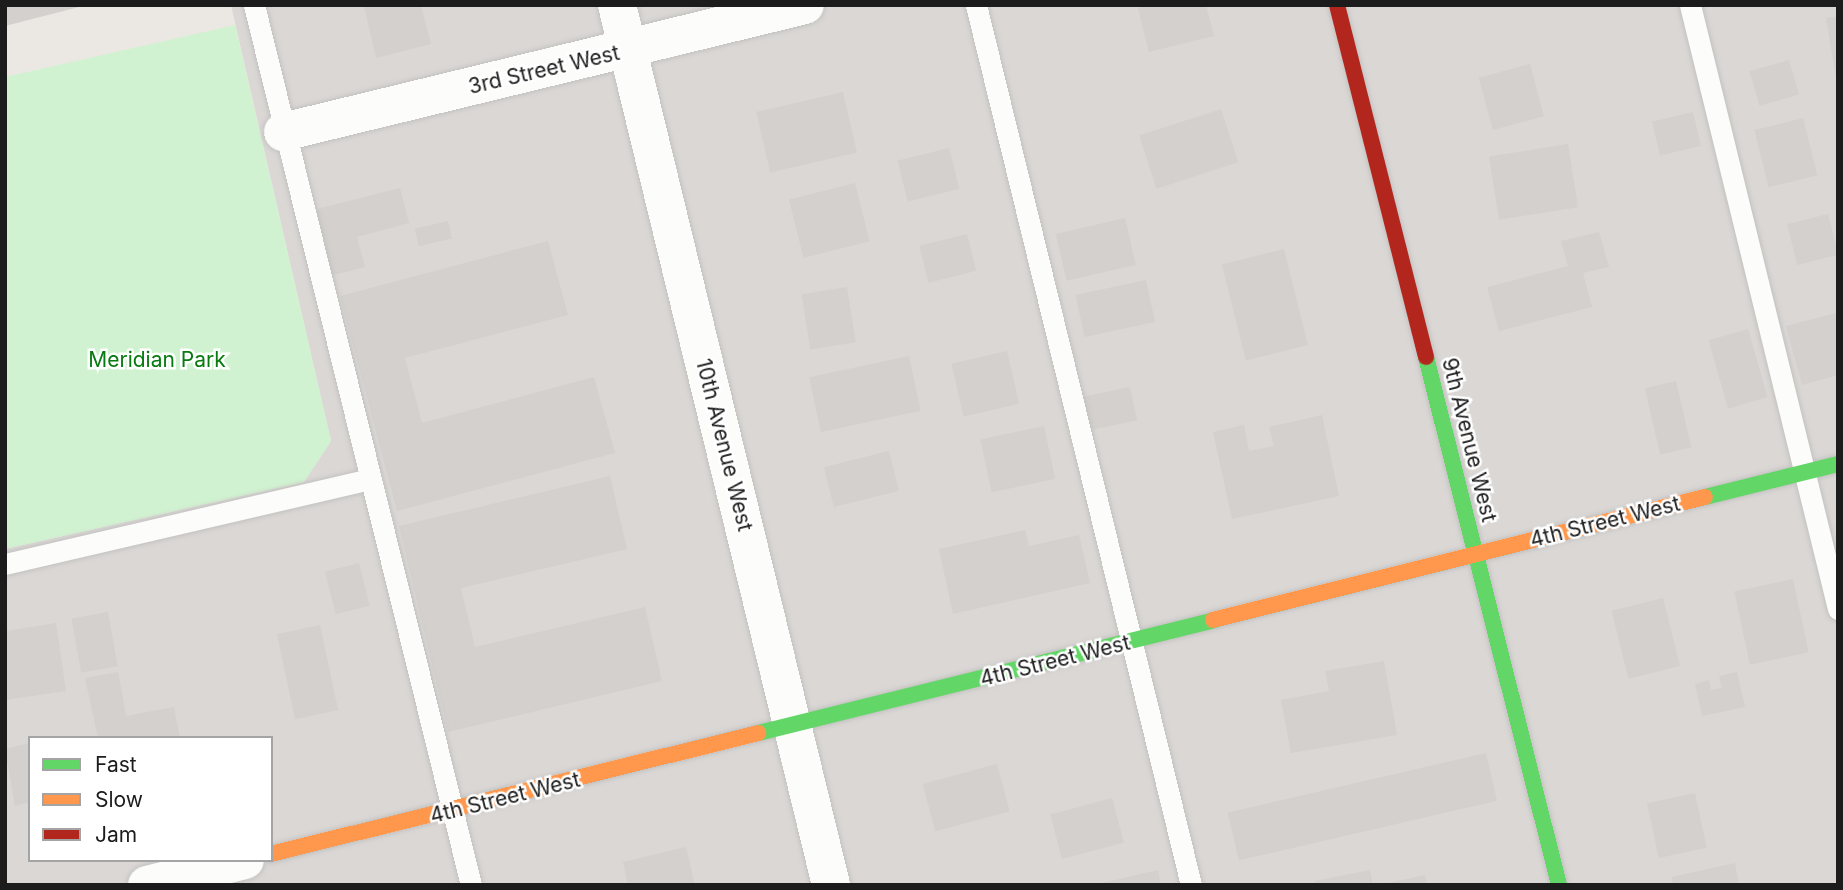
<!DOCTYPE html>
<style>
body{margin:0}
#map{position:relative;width:1843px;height:890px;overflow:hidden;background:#ebe8e4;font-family:Inter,sans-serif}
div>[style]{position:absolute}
.residential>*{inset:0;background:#dad7d5}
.park>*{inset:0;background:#d1f2d0}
.building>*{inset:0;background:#d3d0cd;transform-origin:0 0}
.roads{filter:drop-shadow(0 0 2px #c3c2c0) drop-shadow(0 0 2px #c3c2c0)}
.lane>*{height:21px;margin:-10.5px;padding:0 10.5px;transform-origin:10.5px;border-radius:10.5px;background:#fcfcfb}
.street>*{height:38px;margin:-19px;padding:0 19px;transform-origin:19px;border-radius:19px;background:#fcfcfb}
.fast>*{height:16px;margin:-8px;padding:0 8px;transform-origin:8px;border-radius:8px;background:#63d668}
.slow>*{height:16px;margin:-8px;padding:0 8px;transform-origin:8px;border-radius:8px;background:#ff974d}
.jam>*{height:16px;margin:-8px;padding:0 8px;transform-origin:8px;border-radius:8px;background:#b3261e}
span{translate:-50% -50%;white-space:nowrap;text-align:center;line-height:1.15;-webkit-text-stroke:5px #fff;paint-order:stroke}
.street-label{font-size:21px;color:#1c1c1c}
.park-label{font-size:21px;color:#087b10}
.frame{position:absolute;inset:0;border:7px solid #1c1c1c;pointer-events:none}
.legend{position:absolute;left:28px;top:736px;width:245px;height:126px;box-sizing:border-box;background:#fff;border:2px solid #a4a4a4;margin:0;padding:9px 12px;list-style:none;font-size:21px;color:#1c1c1c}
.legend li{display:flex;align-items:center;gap:14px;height:35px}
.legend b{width:35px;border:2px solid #a4a4a4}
</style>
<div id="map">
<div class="residential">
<i style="clip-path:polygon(evenodd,231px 5px,1838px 5px,1838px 885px,5px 885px,5px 549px,304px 482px,331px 441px,231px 5px,30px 738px,271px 738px,271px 860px,30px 860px,30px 738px)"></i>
</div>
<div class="park">
<i style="clip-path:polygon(235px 25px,331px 441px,304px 482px,5px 549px,5px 77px)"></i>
</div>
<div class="building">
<i style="clip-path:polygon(5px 5px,83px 5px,83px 6px,5px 26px)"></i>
<i style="clip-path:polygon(421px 5px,431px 44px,376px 58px,364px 6px)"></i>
<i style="clip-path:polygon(1149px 5px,1206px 5px,1214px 36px,1149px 52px,1138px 8px)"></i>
<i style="clip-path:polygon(1838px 16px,1838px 77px,1836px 77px,1826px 18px)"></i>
<i style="left:1789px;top:60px;width:36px;height:41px;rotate:74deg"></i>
<i style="left:1530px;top:64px;width:54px;height:53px;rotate:75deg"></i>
<i style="left:843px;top:92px;width:62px;height:89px;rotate:77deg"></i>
<i style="left:1221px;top:109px;width:56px;height:86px;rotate:72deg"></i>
<i style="left:1693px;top:112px;width:35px;height:42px;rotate:77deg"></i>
<i style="left:1803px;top:118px;width:59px;height:50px;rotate:76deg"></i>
<i style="left:1568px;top:144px;width:64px;height:80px;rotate:81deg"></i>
<i style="left:949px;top:148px;width:42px;height:53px;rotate:76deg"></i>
<i style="left:855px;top:183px;width:60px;height:68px;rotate:76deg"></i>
<i style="clip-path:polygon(400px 188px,409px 223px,357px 237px,365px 267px,330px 276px,313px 210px)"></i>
<i style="left:1828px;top:214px;width:42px;height:42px;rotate:76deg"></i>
<i style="left:1125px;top:218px;width:48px;height:71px;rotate:77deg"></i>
<i style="left:448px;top:221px;width:18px;height:34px;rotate:77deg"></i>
<i style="clip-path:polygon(1599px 232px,1609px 267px,1583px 273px,1592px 307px,1499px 331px,1487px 287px,1568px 266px,1561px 241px)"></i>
<i style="left:967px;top:234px;width:38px;height:49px;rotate:76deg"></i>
<i style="clip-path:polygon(548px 241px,568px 315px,405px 358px,422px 423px,594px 377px,615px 453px,397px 511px,340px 296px)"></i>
<i style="left:1284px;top:249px;width:99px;height:64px;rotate:76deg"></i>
<i style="left:1146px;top:280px;width:43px;height:72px;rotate:78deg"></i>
<i style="left:847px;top:287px;width:56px;height:46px;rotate:81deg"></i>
<i style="clip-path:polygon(1836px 313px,1838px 375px,1802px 385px,1786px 326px)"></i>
<i style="left:1748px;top:329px;width:71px;height:41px;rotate:74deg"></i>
<i style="left:1007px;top:351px;width:54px;height:57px;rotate:77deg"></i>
<i style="left:909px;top:356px;width:56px;height:102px;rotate:78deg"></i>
<i style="left:1676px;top:381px;width:68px;height:32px;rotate:77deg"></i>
<i style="left:1130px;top:387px;width:34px;height:51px;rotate:78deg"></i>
<i style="clip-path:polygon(1322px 415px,1339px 496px,1232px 519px,1213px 432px,1244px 425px,1249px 451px,1274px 446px,1269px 427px)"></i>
<i style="left:1044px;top:426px;width:54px;height:65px;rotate:78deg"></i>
<i style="left:889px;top:451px;width:41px;height:67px;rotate:76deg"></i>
<i style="clip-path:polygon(610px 476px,627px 549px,461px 588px,475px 647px,645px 607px,662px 681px,448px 732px,399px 526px)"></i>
<i style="clip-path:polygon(1025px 530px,1029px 546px,1079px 535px,1090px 583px,953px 614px,939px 549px)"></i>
<i style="left:359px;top:563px;width:44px;height:35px;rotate:76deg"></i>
<i style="left:1793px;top:579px;width:75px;height:60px;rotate:78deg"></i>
<i style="left:1663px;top:598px;width:70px;height:53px;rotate:76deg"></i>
<i style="left:108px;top:612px;width:55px;height:37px;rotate:80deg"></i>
<i style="clip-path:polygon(56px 623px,66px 691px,5px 700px,6px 631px)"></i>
<i style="left:320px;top:625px;width:87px;height:44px;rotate:78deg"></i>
<i style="clip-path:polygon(1384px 661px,1397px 735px,1291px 753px,1281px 700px,1329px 691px,1325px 671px)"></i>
<i style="clip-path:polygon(118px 672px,126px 716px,174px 707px,180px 738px,98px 738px,85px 678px)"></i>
<i style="clip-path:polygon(1737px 672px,1745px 707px,1702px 716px,1695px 684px,1709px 680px,1711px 690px,1722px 688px,1719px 676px)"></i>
<i style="clip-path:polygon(30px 743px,30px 802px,15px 806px,5px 749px)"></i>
<i style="left:1486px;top:753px;width:49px;height:265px;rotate:77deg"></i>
<i style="left:997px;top:764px;width:49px;height:77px;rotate:75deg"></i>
<i style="left:1695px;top:793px;width:56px;height:49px;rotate:78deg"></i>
<i style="left:1112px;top:798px;width:46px;height:64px;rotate:75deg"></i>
<i style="clip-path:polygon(686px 847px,695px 885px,628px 885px,623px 862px)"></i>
<i style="clip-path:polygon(1735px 863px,1739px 885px,1673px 885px,1672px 877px)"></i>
<i style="clip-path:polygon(1158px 870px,1161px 885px,1097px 885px,1097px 884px)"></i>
<i style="clip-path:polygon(1370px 870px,1373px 885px,1315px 885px,1315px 881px)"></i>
<i style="clip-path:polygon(1425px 875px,1427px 885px,1384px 885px,1384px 884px)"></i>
</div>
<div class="roads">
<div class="lane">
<i style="left:254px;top:5px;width:906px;rotate:76.15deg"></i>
<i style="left:976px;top:5px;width:906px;rotate:76.27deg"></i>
<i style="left:1690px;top:5px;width:622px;rotate:76.23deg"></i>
<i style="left:5px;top:564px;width:372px;rotate:-13.1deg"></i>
</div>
<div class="street">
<i style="left:617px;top:5px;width:906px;rotate:76.33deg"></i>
<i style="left:283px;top:132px;width:537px;rotate:-13.67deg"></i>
<i style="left:147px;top:885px;width:101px;rotate:-14.3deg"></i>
</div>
<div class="fast">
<i style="left:1426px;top:357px;width:544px;rotate:75.86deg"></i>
<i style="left:1705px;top:497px;width:137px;rotate:-13.9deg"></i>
<i style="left:758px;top:733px;width:469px;rotate:-13.9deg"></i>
</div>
<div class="slow">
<i style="left:1213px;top:620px;width:507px;rotate:-14.04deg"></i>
<i style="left:271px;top:854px;width:502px;rotate:-13.95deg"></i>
</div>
<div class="jam">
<i style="left:1337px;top:5px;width:363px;rotate:75.8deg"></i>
</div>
</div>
<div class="street-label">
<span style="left:544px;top:70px;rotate:-13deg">3rd Street West</span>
<span style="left:1469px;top:440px;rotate:76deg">9th Avenue West</span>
<span style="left:724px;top:445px;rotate:76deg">10th Avenue West</span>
<span style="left:1605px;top:522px;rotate:-14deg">4th Street West</span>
<span style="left:1055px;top:661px;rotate:-14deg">4th Street West</span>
<span style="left:505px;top:798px;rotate:-14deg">4th Street West</span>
</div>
<div class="park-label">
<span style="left:157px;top:360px">Meridian Park</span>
</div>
<div class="frame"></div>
<ul class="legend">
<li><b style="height:9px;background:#63d668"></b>Fast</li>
<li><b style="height:9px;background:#ff974d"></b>Slow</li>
<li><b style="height:9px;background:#b3261e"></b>Jam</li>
</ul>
</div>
